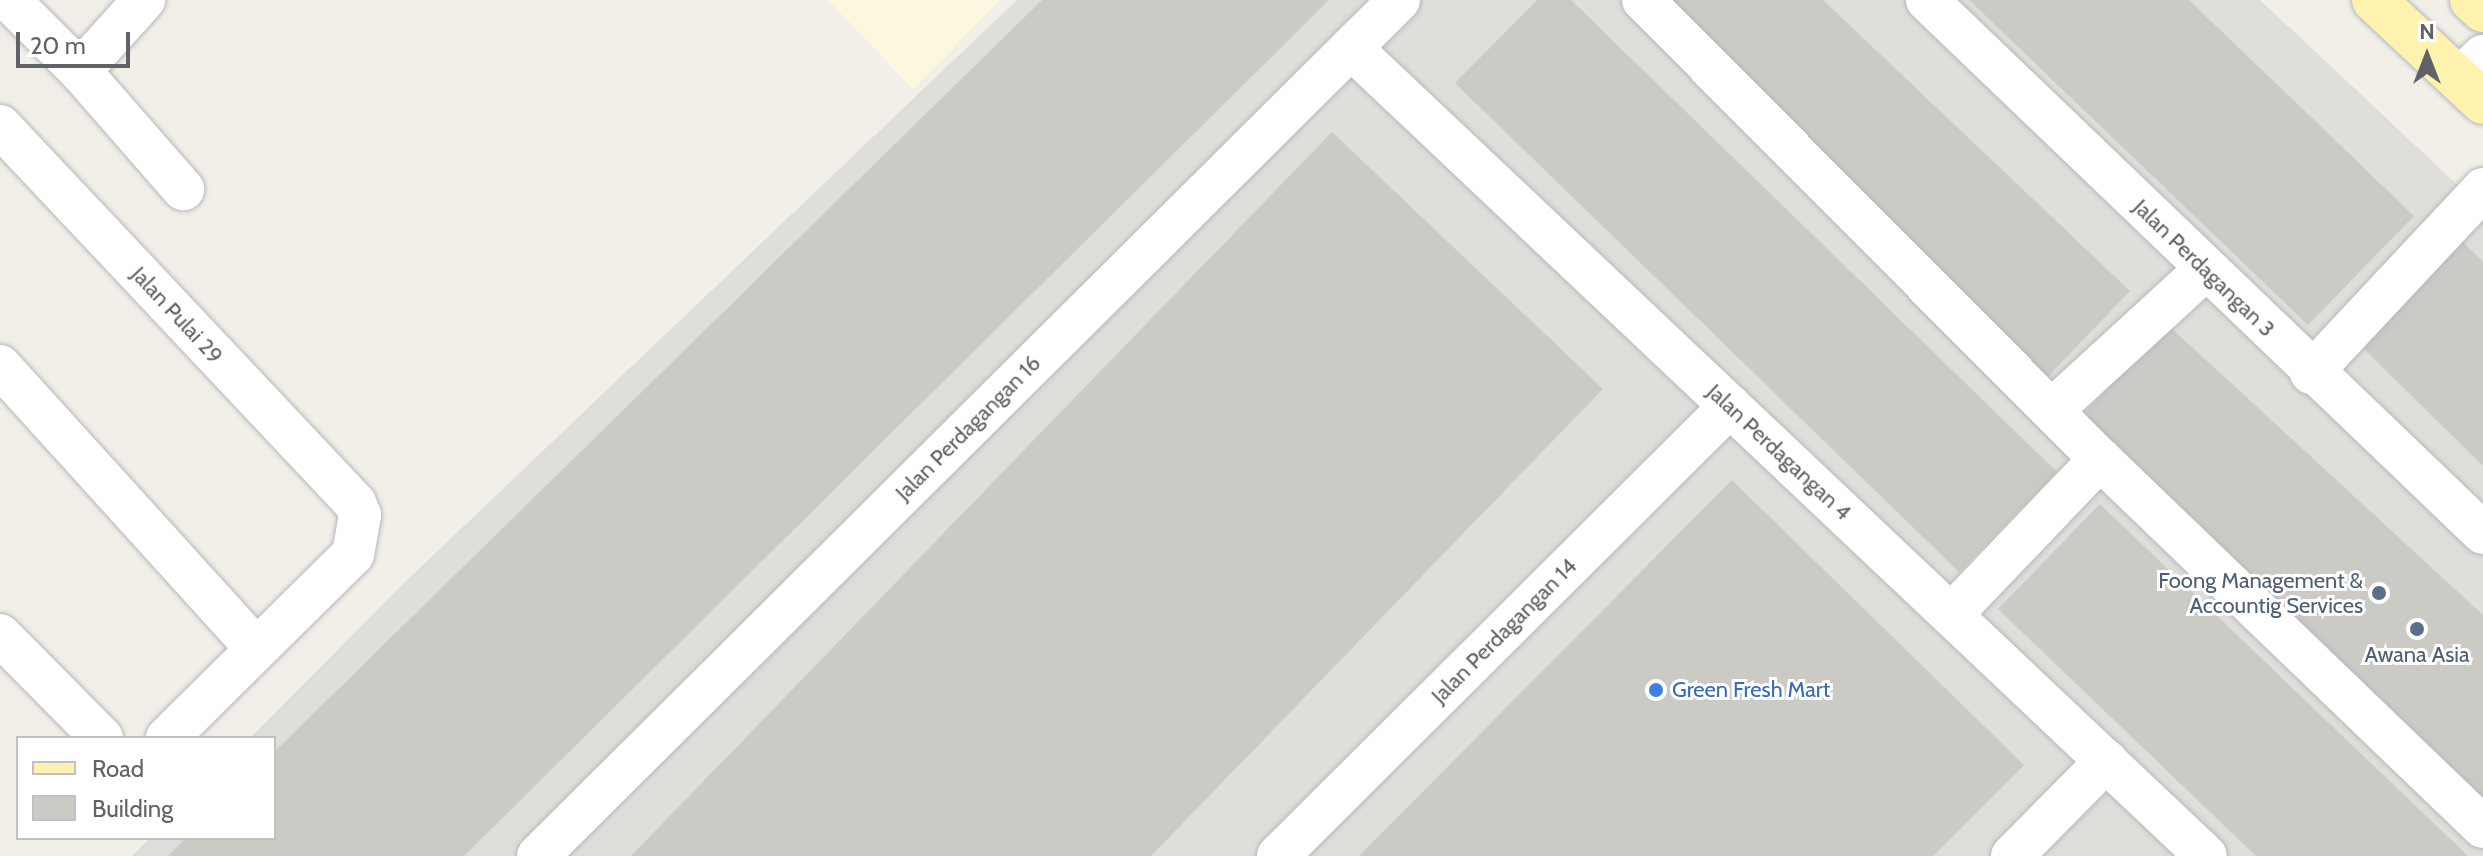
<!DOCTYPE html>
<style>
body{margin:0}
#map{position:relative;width:2483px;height:856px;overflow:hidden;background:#f1efe8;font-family:Cabin,sans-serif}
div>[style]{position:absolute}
.commercial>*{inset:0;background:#fef7e0}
.industrial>*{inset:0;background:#e0deda}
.building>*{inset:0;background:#cccac5}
.roads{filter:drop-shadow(0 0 2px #b5b8bc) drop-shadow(0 0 2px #b5b8bc)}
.minor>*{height:42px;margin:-21px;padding:0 21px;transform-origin:21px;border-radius:21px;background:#fff}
.major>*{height:44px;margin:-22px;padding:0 22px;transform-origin:22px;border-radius:22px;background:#fff2af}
.dots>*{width:22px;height:22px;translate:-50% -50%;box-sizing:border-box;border:4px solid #fff;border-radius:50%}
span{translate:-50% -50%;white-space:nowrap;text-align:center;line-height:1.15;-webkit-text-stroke:6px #fff;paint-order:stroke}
.street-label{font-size:22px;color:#5f6368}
.service-label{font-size:22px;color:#4e5e75}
.right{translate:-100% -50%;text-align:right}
.shop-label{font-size:22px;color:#366cbe}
.left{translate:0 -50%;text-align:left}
.legend{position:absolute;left:16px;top:736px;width:260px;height:104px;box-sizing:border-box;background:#fff;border:2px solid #bfc1c3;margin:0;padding:10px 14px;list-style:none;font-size:24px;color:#5f6368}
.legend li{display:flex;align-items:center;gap:16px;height:40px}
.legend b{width:40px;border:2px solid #bfc1c3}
.north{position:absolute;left:2387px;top:16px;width:80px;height:80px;-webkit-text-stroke:6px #fff;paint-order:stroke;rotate:0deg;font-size:22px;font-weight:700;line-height:32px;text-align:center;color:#5f6368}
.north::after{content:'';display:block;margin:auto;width:28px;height:36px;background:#5f6368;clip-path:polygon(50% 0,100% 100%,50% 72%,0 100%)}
.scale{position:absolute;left:16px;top:32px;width:114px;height:36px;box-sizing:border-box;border:4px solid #5f6368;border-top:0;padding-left:10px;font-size:24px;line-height:28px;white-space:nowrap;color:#5f6368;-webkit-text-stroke:6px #fff;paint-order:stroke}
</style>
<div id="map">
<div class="commercial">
<i style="clip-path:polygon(828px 0,1000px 0,913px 89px)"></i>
</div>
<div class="industrial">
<i style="clip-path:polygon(1017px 0,2260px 0,2483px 209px,2483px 856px,132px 856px,150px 838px,274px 838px,274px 738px,250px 738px,404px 583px)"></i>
</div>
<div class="building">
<i style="clip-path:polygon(1042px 0,1329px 0,464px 856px,168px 856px,186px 838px,274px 838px,274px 752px)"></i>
<i style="clip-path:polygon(1537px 0,1571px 0,2057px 472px,1959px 572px,1455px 83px)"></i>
<i style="clip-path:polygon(1655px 0,1823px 0,2130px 291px,2038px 387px)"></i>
<i style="clip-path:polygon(1969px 0,2189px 0,2414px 216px,2308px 325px)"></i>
<i style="clip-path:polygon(1332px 132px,1603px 389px,1151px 856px,631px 856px)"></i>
<i style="clip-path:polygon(2463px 242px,2483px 262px,2483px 466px,2361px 346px)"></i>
<i style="clip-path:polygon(2167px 324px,2483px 615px,2483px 798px,2076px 422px)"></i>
<i style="clip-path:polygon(1732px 480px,2024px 765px,1933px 856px,1359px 856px)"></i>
<i style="clip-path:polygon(2100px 504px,2468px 856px,2256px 856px,1998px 609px)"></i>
</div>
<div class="roads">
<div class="minor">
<i style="left:9px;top:0;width:100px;rotate:45deg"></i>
<i style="left:80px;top:71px;width:157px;rotate:48.9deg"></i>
<i style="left:1643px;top:0;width:648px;rotate:45.13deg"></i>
<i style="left:2100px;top:459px;width:531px;rotate:43.86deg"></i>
<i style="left:1927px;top:0;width:770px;rotate:43.79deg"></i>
<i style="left:1351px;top:48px;width:1176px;rotate:43.38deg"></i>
<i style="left:80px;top:71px;width:96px;rotate:-48deg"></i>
<i style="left:2459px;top:79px;width:33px;rotate:-44deg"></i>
<i style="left:0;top:126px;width:518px;rotate:46.72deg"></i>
<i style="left:355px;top:503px;width:13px;rotate:67deg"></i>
<i style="left:360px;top:515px;width:40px;rotate:100deg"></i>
<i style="left:353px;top:554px;width:262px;rotate:135.3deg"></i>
<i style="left:0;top:366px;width:382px;rotate:47.8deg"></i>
<i style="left:2311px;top:373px;width:252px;rotate:-46.9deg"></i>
<i style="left:2052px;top:410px;width:209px;rotate:-42.5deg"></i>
<i style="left:1951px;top:615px;width:216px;rotate:-46.3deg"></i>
<i style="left:0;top:635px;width:145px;rotate:45.3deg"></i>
<i style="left:538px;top:856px;width:1214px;rotate:-44.83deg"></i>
<i style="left:1278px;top:856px;width:638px;rotate:-44.87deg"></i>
<i style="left:2012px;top:856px;width:134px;rotate:-45.3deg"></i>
</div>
<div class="major">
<i style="left:2374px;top:0;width:149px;rotate:43.1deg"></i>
<i style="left:2472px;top:0;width:15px;rotate:42deg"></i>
</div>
</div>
<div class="dots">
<i style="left:2379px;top:593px;background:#5c6f8a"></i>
<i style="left:2417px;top:629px;background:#5c6f8a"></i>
<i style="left:1656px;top:690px;background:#3f7fe0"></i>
</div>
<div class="street-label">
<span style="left:2204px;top:268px;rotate:44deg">Jalan Perdagangan 3</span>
<span style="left:177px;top:315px;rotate:47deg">Jalan Pulai 29</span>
<span style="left:968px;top:428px;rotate:-45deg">Jalan Perdagangan 16</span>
<span style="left:1779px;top:452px;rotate:43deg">Jalan Perdagangan 4</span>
<span style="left:1504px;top:631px;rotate:-45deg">Jalan Perdagangan 14</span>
</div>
<div class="service-label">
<span class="right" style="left:2363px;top:593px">Foong Management &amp;<br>Accountig Services</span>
<span style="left:2417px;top:655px">Awana Asia</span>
</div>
<div class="shop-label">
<span class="left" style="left:1672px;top:690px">Green Fresh Mart</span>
</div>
<ul class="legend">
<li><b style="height:10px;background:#fff2af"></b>Road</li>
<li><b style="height:22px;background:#cccac5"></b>Building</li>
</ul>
<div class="north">N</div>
<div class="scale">20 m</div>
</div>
